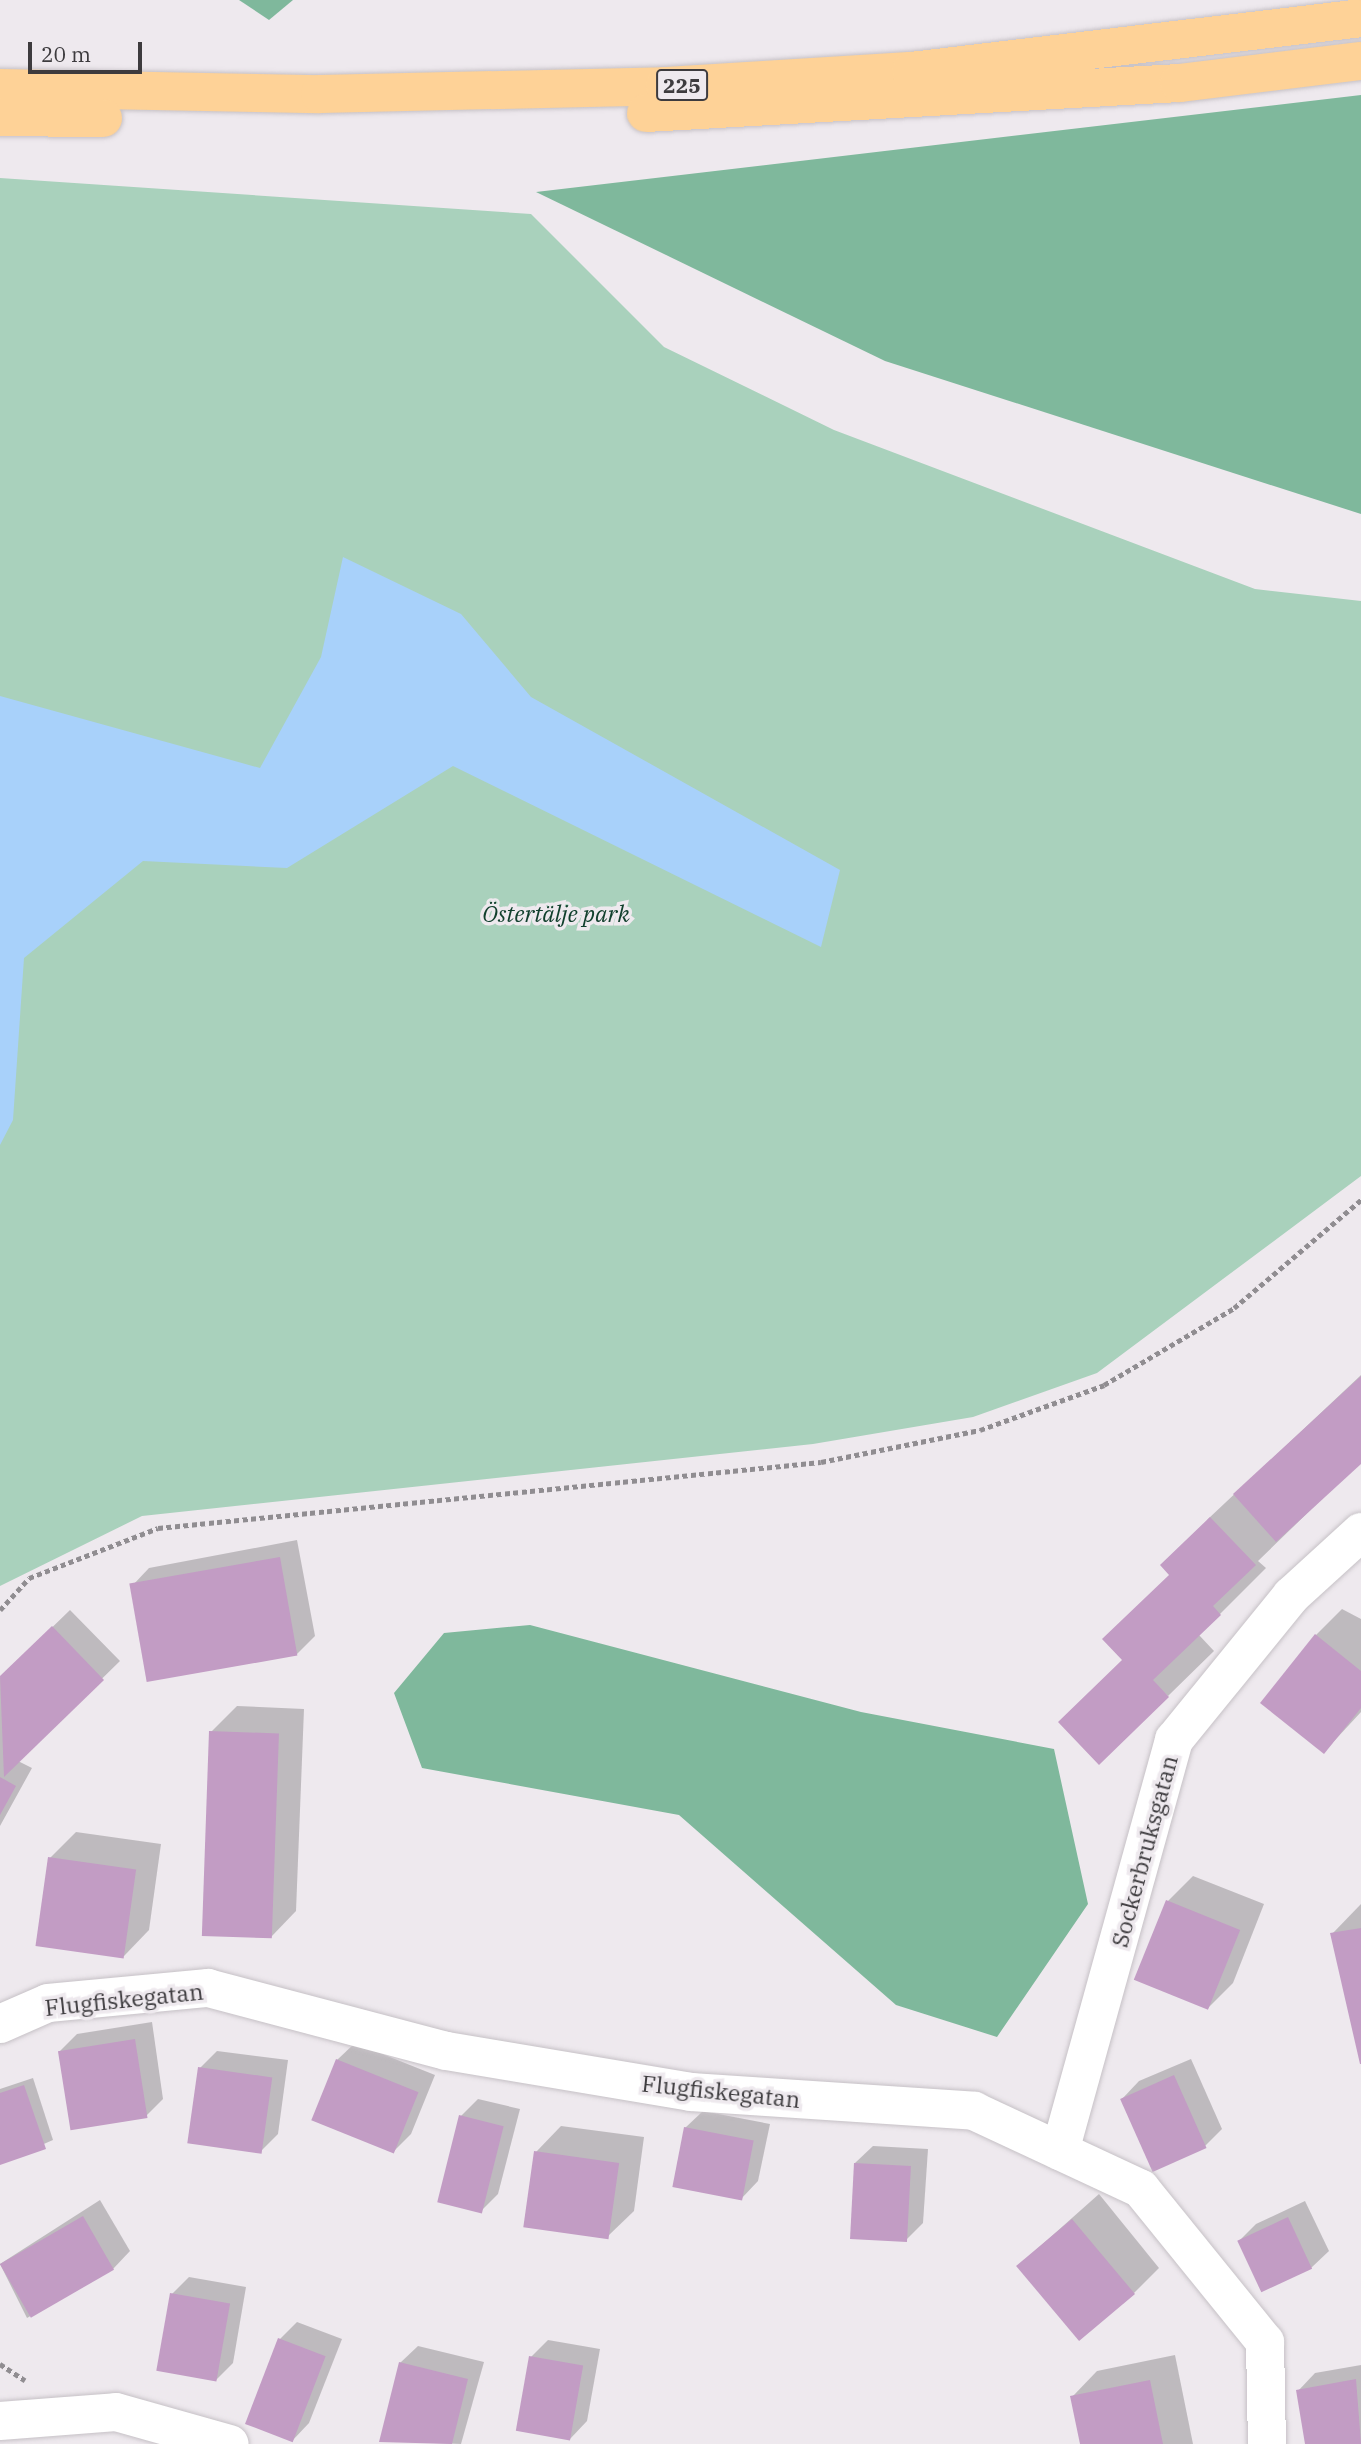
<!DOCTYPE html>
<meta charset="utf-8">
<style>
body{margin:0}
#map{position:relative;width:1361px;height:2444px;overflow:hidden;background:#eee9ee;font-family:"IBM Plex Serif",serif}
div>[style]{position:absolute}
.green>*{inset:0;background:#a9d1bc}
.forest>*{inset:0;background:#7fb89c}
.water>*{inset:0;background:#a8d1fa}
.shadow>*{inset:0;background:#0003}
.building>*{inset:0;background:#c29cc4;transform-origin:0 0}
.path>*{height:4.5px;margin-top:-2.25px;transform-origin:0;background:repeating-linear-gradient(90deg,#908d91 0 5px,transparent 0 8.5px)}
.roads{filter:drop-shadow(0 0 2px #c6c1c6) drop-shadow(0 0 2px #c6c1c6)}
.minor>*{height:38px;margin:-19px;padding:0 19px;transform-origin:19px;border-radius:19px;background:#fff}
.major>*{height:38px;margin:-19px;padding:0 19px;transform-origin:19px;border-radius:19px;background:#fed297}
span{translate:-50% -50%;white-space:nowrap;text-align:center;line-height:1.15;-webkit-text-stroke:7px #eee9ee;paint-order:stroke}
.shield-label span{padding:2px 5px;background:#eee9ee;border:2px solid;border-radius:5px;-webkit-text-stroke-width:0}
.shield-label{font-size:21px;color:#3d3b3e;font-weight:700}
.park-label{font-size:23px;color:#11402d;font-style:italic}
.street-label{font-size:23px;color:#3d3b3e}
.scale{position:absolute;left:28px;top:42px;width:114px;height:32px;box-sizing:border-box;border:4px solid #3d3b3e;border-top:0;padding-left:9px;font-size:21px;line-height:24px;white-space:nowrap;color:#3d3b3e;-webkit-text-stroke:5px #eee9ee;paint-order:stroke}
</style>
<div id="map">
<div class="green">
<i style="clip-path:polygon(0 178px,531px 214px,664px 347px,834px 430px,1255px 589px,1361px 601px,1361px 1176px,1097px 1373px,973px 1417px,813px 1444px,142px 1516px,0 1586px)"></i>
</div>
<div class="forest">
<i style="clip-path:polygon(239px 0,293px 0,269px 20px)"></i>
<i style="clip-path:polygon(1361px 95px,1361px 514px,885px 361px,536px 192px)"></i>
<i style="clip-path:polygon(530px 1625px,861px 1712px,1054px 1749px,1088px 1904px,997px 2037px,896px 2005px,679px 1815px,422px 1768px,394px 1693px,444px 1633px)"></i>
</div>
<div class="water">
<i style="clip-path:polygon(343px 557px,461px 614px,531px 697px,840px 870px,821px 947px,453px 766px,287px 868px,143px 861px,24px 958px,13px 1120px,0 1145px,0 696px,260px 768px,321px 657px)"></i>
</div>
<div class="shadow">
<i style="clip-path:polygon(1361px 1375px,1361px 1461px,1258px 1561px,1266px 1568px,1199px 1635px,1214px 1651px,1168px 1696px,1123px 1659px,1171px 1574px,1208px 1519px)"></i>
<i style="clip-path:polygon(297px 1540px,315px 1636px,297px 1654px,132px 1586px,149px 1568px)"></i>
<i style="clip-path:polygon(1342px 1609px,1361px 1619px,1361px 1712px,1324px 1752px,1316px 1635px)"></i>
<i style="clip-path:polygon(70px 1610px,120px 1661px,18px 1761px,32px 1768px,0 1826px,0 1678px)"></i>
<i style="clip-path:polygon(237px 1706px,304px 1709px,296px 1911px,271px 1937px,211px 1732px)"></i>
<i style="clip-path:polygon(76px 1832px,161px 1844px,149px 1930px,124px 1956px,50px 1858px)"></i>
<i style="clip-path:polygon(1193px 1876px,1264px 1904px,1233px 1983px,1208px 2008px,1168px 1901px)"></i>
<i style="clip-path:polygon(1361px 1904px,1361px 2061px,1332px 1934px)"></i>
<i style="clip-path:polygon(152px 2022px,163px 2099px,146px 2116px,60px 2051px,77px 2034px)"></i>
<i style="clip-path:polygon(355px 2043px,435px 2075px,411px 2134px,394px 2151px,337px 2060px)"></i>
<i style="clip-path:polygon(217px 2051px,288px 2060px,278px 2134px,261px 2151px,200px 2068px)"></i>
<i style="clip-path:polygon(1191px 2059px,1222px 2129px,1205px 2146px,1122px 2099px,1139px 2081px)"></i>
<i style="clip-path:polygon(33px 2078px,53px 2140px,0 2163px,0 2089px)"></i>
<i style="clip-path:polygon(478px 2099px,520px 2109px,498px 2194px,481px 2211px,461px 2116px)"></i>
<i style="clip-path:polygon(703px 2111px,770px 2124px,758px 2181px,741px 2199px,685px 2128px)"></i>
<i style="clip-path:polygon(561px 2126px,644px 2137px,634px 2211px,608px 2236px,536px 2152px)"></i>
<i style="clip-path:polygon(873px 2146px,928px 2149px,923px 2223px,906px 2240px,855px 2163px)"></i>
<i style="clip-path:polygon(1099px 2194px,1159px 2268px,1134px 2293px,1018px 2266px)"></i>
<i style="clip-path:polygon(100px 2200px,130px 2251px,113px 2269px,27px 2318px,0 2264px)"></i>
<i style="clip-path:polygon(1305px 2201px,1329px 2251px,1311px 2268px,1239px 2241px,1256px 2224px)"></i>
<i style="clip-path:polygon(189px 2277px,246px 2287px,233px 2363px,216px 2380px,172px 2294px)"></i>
<i style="clip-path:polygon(297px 2322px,342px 2339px,309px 2423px,292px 2441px,280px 2339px)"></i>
<i style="clip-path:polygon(548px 2340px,600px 2349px,587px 2421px,570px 2439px,531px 2357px)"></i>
<i style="clip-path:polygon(418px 2346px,484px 2362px,461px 2444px,381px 2441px,400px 2363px)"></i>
<i style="clip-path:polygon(1175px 2355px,1193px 2444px,1082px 2444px,1072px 2397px,1097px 2371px)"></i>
<i style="clip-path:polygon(1361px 2365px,1361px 2444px,1307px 2444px,1298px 2391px,1315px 2373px)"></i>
</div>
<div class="building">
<i style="clip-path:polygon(1361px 1376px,1361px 1464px,1276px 1542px,1233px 1494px)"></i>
<i style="clip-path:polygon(1210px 1517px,1256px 1565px,1213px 1606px,1221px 1615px,1153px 1680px,1169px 1697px,1099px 1765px,1058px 1722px,1122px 1660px,1102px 1639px,1169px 1575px,1160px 1565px)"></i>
<i style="left:280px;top:1557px;width:100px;height:153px;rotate:80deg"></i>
<i style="clip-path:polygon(52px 1626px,104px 1680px,4px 1777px,0 1676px)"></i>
<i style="clip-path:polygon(1315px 1634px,1361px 1671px,1361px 1708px,1324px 1754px,1260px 1703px)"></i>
<i style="left:209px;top:1731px;width:70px;height:205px;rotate:2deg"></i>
<i style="clip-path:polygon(0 1777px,16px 1786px,0 1815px)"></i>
<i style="left:48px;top:1857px;width:89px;height:90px;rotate:8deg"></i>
<i style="left:1166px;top:1900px;width:80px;height:86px;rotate:22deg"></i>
<i style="clip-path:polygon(1361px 1928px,1361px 2064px,1360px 2064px,1330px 1933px)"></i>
<i style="left:135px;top:2039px;width:80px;height:78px;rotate:81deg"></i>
<i style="left:336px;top:2059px;width:89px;height:66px;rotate:22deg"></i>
<i style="left:198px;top:2067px;width:75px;height:77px;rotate:8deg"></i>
<i style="left:1174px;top:2075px;width:80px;height:59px;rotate:66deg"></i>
<i style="clip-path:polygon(24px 2085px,46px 2149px,0 2165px,0 2093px)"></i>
<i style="left:459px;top:2115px;width:46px;height:90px;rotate:14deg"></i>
<i style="left:684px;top:2127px;width:71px;height:61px;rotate:11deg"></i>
<i style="left:534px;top:2151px;width:86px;height:77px;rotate:8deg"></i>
<i style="left:854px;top:2163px;width:57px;height:76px;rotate:3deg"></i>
<i style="left:83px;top:2216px;width:62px;height:96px;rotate:60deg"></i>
<i style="left:1288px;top:2217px;width:57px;height:56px;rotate:65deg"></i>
<i style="left:1072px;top:2219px;width:98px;height:73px;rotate:50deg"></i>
<i style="left:170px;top:2293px;width:61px;height:79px;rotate:10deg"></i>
<i style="left:278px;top:2338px;width:51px;height:92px;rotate:21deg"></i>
<i style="left:529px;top:2356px;width:55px;height:76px;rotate:10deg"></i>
<i style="clip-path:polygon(399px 2362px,468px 2379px,452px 2444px,379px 2442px)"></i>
<i style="clip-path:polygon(1356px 2379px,1361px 2444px,1305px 2444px,1296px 2390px)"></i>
<i style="clip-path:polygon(1150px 2380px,1163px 2444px,1080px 2444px,1070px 2396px)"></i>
</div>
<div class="path">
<i style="left:0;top:1610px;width:43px;rotate:-47.8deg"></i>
<i style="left:29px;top:1578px;width:138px;rotate:-21.2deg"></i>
<i style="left:158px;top:1528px;width:666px;rotate:-5.68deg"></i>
<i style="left:821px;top:1462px;width:162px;rotate:-11.4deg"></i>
<i style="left:980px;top:1430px;width:132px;rotate:-19.9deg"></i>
<i style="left:1104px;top:1385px;width:151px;rotate:-30.6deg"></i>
<i style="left:1234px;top:1308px;width:167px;rotate:-40.4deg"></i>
<i style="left:0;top:2364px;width:30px;rotate:33deg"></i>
</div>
<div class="roads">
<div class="minor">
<i style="left:0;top:2024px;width:52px;rotate:-23.6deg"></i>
<i style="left:48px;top:2003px;width:161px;rotate:-5.4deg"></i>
<i style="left:208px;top:1988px;width:246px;rotate:14.8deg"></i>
<i style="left:446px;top:2051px;width:248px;rotate:9.5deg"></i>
<i style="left:691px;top:2092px;width:284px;rotate:3.8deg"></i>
<i style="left:974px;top:2111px;width:184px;rotate:25deg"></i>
<i style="left:1141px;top:2189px;width:197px;rotate:51deg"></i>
<i style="left:1265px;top:2342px;width:102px;rotate:88.9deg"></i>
<i style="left:1060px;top:2151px;width:427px;rotate:-74.5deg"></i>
<i style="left:1174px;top:1740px;width:186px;rotate:-50.9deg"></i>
<i style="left:1291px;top:1596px;width:95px;rotate:-42.4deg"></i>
<i style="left:0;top:2421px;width:116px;rotate:-4.4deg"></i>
<i style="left:116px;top:2412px;width:118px;rotate:15.7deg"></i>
</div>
<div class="major">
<i style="left:0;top:88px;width:320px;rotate:1.1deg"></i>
<i style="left:320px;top:94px;width:345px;rotate:-1.3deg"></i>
<i style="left:665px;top:86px;width:246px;rotate:-3.5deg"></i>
<i style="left:911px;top:71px;width:453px;rotate:-6.7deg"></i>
<i style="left:646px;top:113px;width:534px;rotate:-3.22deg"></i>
<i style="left:1179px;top:83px;width:183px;rotate:-6.9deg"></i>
<i style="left:0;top:117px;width:103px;rotate:0.6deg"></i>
</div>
</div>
<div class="shield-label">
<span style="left:682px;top:85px">225</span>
</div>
<div class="park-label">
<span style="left:556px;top:913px">Östertälje park</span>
</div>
<div class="street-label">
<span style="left:1144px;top:1851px;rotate:-75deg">Sockerbruksgatan</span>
<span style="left:124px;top:1999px;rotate:-6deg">Flugfiskegatan</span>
<span style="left:721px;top:2091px;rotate:6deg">Flugfiskegatan</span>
</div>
<div class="scale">20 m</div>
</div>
